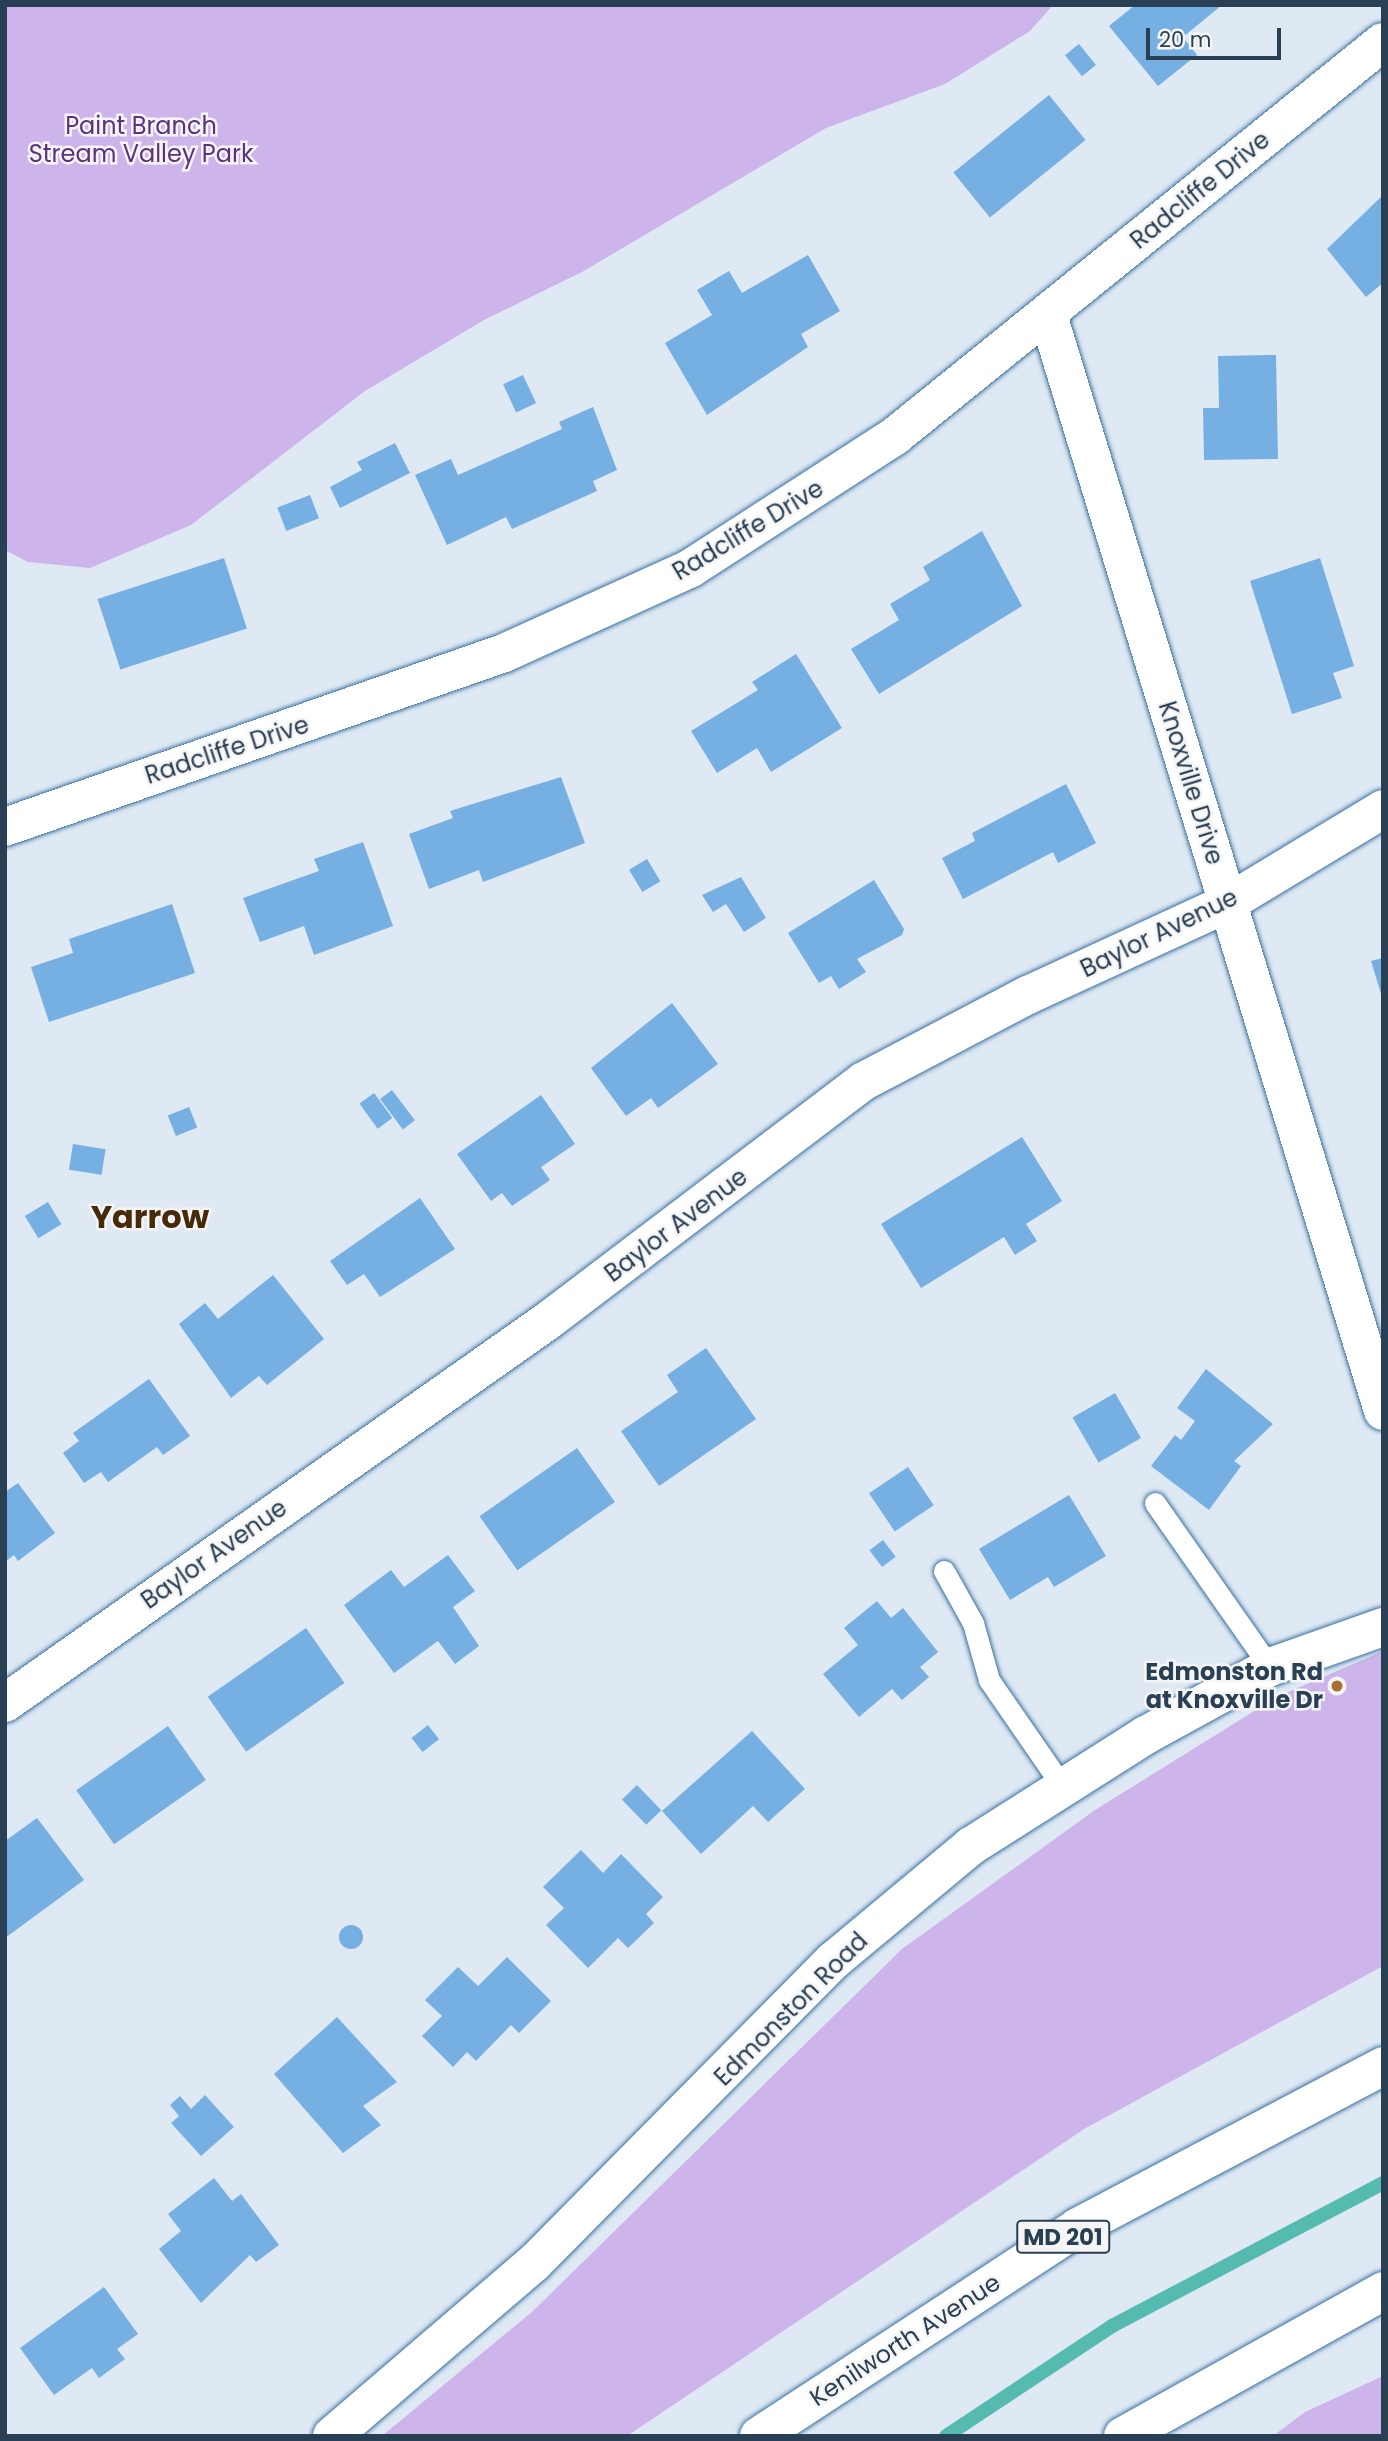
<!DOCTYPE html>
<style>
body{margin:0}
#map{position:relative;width:1388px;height:2441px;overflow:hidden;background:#dee9f4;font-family:Poppins,sans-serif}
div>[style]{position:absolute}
.green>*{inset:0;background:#cdb4ea}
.stream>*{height:14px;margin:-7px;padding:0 7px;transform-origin:7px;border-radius:7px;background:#55bbb1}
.building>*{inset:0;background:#76afe1;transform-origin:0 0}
.round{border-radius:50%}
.roads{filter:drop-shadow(0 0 2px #39709f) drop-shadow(0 0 2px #39709f)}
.service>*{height:21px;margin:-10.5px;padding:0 10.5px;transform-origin:10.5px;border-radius:10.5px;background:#fff}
.minor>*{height:38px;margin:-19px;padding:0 19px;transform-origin:19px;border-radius:19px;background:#fff}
.tertiary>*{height:38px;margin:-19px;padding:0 19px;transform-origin:19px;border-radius:19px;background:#fff}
.primary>*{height:38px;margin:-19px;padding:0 19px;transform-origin:19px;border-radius:19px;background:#fff}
.dots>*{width:19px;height:19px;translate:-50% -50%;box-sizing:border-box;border:4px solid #f5f5f5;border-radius:50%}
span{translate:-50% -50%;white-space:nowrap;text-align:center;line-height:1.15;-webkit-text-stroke:5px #f5f5f5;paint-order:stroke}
.shield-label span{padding:2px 5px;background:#f5f5f5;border:2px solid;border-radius:5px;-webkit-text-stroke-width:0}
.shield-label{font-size:23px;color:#283f54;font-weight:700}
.park-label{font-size:24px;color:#5b327e}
.street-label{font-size:24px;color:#283f54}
.poi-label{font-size:24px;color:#283f54;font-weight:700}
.right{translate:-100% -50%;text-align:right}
.district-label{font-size:32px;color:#462b0b;font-weight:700}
.frame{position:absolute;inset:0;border:7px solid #283f54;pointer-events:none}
.scale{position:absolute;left:1146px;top:28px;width:135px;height:32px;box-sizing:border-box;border:4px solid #283f54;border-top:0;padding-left:9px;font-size:21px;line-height:24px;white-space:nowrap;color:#283f54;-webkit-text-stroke:5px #f5f5f5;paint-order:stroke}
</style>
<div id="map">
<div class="green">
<i style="clip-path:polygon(5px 5px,1053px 5px,1030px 31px,945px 84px,826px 128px,582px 272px,484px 320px,365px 391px,191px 525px,90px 568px,28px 562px,5px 550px)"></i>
<i style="clip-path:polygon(1383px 1651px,1383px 1966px,1084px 2129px,627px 2436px,382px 2436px,533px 2311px,902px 1949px,1095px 1810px,1277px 1697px)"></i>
<i style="clip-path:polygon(1383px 2376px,1383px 2436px,1273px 2436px,1305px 2412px)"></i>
</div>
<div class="stream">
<i style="left:946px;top:2436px;width:199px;rotate:-33.5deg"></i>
<i style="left:1112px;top:2326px;width:306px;rotate:-27.8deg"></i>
</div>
<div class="building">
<i style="clip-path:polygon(1135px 5px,1222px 5px,1183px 37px,1197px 55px,1158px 86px,1109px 26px)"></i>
<i style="left:1079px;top:44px;width:27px;height:18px;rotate:51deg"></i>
<i style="left:1049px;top:95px;width:58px;height:123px;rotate:51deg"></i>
<i style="clip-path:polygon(1383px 195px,1383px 283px,1366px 297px,1327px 249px)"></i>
<i style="clip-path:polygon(808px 255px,840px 311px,801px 334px,808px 347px,707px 415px,665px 343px,712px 315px,697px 290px,729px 271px,742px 293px)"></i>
<i style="clip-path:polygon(1276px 355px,1278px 459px,1204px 460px,1203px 408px,1219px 408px,1218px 356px)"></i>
<i style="left:523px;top:375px;width:31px;height:22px;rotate:65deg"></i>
<i style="clip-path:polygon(593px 407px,617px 470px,593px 481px,597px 491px,512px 529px,506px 517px,447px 545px,415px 475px,451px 459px,458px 475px,562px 429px,559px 422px)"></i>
<i style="clip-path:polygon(395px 443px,410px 473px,340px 508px,330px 487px,362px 470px,357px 462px)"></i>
<i style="left:310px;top:495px;width:25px;height:35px;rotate:69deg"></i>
<i style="clip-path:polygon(982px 531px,1022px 606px,879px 694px,851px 649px,899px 620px,890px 604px,930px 580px,923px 567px)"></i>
<i style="left:224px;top:558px;width:74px;height:133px;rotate:72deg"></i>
<i style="clip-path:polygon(1320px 558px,1354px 666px,1333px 673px,1342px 698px,1292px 714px,1250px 581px)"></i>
<i style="clip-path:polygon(796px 654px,842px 728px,771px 772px,757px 748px,717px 773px,691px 731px,758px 690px,752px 682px)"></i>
<i style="clip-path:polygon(561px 777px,585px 843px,483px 882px,479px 870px,429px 889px,409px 834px,453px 818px,450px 811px)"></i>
<i style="clip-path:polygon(1066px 784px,1096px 843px,1058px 863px,1053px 852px,963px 899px,942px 858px,975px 841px,972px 833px)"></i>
<i style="clip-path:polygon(363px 842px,393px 926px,314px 955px,304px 926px,260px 942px,243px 898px,319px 871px,314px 859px)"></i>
<i style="left:647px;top:859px;width:26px;height:21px;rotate:59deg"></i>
<i style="clip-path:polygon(741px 877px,766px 918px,744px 932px,726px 904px,713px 912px,702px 895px)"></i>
<i style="clip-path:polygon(874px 880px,904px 929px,902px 935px,857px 959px,866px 972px,839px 989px,831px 976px,819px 983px,788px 933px)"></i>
<i style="clip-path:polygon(172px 904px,195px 973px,49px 1022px,31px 967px,73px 953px,69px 939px)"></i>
<i style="clip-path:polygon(1383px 958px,1383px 997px,1382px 997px,1371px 961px)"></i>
<i style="clip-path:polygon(672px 1003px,718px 1064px,658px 1108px,651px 1098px,626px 1116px,591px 1068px)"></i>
<i style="left:392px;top:1090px;width:38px;height:15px;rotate:53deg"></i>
<i style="left:374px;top:1093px;width:31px;height:18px;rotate:54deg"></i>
<i style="clip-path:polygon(541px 1095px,575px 1144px,541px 1167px,550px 1180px,512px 1206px,502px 1193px,491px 1201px,457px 1154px)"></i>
<i style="left:189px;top:1107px;width:22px;height:23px;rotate:68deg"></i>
<i style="clip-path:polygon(1022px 1137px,1062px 1201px,1026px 1224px,1037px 1241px,1015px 1255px,1004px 1237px,921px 1288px,881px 1224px)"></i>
<i style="left:73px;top:1144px;width:33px;height:26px;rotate:9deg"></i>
<i style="clip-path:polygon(420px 1198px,455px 1249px,380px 1297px,364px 1274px,347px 1285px,330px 1261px)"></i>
<i style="left:48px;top:1202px;width:26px;height:27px;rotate:59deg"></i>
<i style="clip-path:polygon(273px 1275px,324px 1339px,267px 1385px,259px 1376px,231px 1398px,179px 1324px,205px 1303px,218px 1319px)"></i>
<i style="clip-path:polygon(706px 1348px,756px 1419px,659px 1486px,621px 1431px,678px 1392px,667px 1375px)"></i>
<i style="clip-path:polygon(1206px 1369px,1273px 1424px,1234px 1461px,1241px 1466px,1209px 1510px,1151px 1466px,1175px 1435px,1181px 1440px,1195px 1421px,1177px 1408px)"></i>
<i style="clip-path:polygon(149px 1379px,190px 1436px,163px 1455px,157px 1447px,108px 1482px,101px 1472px,84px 1483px,63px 1453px,79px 1441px,73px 1433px)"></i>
<i style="left:1115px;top:1393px;width:52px;height:49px;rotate:60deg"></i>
<i style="left:577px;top:1448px;width:66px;height:119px;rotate:55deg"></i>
<i style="left:908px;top:1467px;width:46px;height:47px;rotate:56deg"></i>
<i style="clip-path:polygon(18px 1483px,55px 1533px,18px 1561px,14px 1555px,5px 1562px,5px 1492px)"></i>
<i style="clip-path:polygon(1069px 1495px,1106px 1556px,1054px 1587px,1048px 1577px,1010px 1600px,979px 1549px)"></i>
<i style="left:883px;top:1540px;width:21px;height:17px;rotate:53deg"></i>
<i style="clip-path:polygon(448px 1555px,475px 1591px,453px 1607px,479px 1646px,455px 1664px,438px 1641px,394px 1673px,344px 1605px,391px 1570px,404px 1587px)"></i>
<i style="clip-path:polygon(877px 1601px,891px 1618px,903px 1608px,938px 1652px,920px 1667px,929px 1677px,902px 1700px,892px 1689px,859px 1717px,823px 1674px,858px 1645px,844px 1628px)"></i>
<i style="left:306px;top:1628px;width:67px;height:120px;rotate:55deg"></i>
<i style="left:428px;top:1725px;width:18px;height:21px;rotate:52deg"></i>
<i style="left:168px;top:1726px;width:66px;height:112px;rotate:55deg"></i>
<i style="clip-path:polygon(752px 1731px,805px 1789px,768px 1822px,753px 1806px,701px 1854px,662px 1811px)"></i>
<i style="left:637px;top:1785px;width:35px;height:21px;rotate:46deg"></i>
<i style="clip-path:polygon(37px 1818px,84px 1880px,5px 1938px,5px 1841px)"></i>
<i style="clip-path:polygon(581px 1850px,603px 1873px,621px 1854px,663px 1897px,646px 1914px,654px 1923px,628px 1948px,618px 1938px,588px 1968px,546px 1925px,564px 1908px,543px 1887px)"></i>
<i class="round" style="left:339px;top:1925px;width:24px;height:24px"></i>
<i style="clip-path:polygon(507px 1957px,551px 2001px,519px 2033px,511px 2025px,476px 2061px,467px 2052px,453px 2067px,422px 2036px,442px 2016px,425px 2000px,458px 1967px,478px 1986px)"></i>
<i style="clip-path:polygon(337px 2017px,397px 2082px,363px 2106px,381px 2125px,343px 2153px,274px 2074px)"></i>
<i style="clip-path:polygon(205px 2095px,234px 2127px,201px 2156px,171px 2123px,179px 2116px,170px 2105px,180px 2096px,191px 2109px)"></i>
<i style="clip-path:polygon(214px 2178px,232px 2201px,241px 2194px,279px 2245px,256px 2262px,250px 2255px,201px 2303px,159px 2249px,181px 2231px,168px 2214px)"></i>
<i style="clip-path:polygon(104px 2287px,138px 2334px,117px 2349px,125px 2359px,99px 2378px,92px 2368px,54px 2395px,20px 2348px)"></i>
</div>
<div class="roads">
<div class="service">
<i style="left:1155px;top:1503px;width:200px;rotate:55deg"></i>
<i style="left:944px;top:1571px;width:60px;rotate:60.9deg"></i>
<i style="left:973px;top:1623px;width:59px;rotate:74.3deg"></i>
<i style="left:989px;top:1680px;width:129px;rotate:55.4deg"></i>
</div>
<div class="minor">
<i style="left:1048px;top:315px;width:1146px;rotate:73deg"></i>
<i style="left:5px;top:827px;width:528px;rotate:-19.22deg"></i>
<i style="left:504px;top:653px;width:205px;rotate:-24.4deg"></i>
<i style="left:691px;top:568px;width:243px;rotate:-32.9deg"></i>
<i style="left:895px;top:436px;width:627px;rotate:-38.92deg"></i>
<i style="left:5px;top:1703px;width:665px;rotate:-35.15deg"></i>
<i style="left:549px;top:1320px;width:395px;rotate:-37.2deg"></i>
<i style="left:864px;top:1081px;width:185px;rotate:-27.7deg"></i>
<i style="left:1028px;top:995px;width:220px;rotate:-24.7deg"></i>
<i style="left:1228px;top:903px;width:181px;rotate:-31.2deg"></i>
</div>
<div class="tertiary">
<i style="left:332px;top:2436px;width:266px;rotate:-40.6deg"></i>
<i style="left:534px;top:2263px;width:425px;rotate:-45.3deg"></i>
<i style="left:833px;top:1961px;width:180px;rotate:-39.8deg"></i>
<i style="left:971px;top:1846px;width:207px;rotate:-32.4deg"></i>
<i style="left:1146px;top:1735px;width:141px;rotate:-28.7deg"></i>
<i style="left:1270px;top:1667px;width:120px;rotate:-19.5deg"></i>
</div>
<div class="primary">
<i style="left:759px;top:2436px;width:381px;rotate:-33.2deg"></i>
<i style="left:1078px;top:2227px;width:345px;rotate:-27.8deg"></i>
<i style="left:1123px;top:2436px;width:298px;rotate:-29.1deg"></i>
</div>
</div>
<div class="dots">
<i style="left:1337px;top:1686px;background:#a96f2e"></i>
</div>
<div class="shield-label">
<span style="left:1063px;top:2237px">MD 201</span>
</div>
<div class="park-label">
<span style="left:141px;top:140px">Paint Branch<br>Stream Valley Park</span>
</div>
<div class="street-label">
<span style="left:1200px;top:190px;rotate:-39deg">Radcliffe Drive</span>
<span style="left:748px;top:530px;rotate:-31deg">Radcliffe Drive</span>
<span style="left:227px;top:750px;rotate:-18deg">Radcliffe Drive</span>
<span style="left:1191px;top:783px;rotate:73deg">Knoxville Drive</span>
<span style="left:1159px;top:933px;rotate:-26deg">Baylor Avenue</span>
<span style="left:676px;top:1225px;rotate:-37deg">Baylor Avenue</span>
<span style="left:214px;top:1554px;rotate:-35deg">Baylor Avenue</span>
<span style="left:791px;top:2009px;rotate:-45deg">Edmonston Road</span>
<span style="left:905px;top:2340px;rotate:-33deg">Kenilworth Avenue</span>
</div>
<div class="poi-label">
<span class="right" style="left:1323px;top:1686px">Edmonston Rd<br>at Knoxville Dr</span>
</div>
<div class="district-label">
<span style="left:150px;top:1217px">Yarrow</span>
</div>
<div class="frame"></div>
<div class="scale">20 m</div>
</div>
